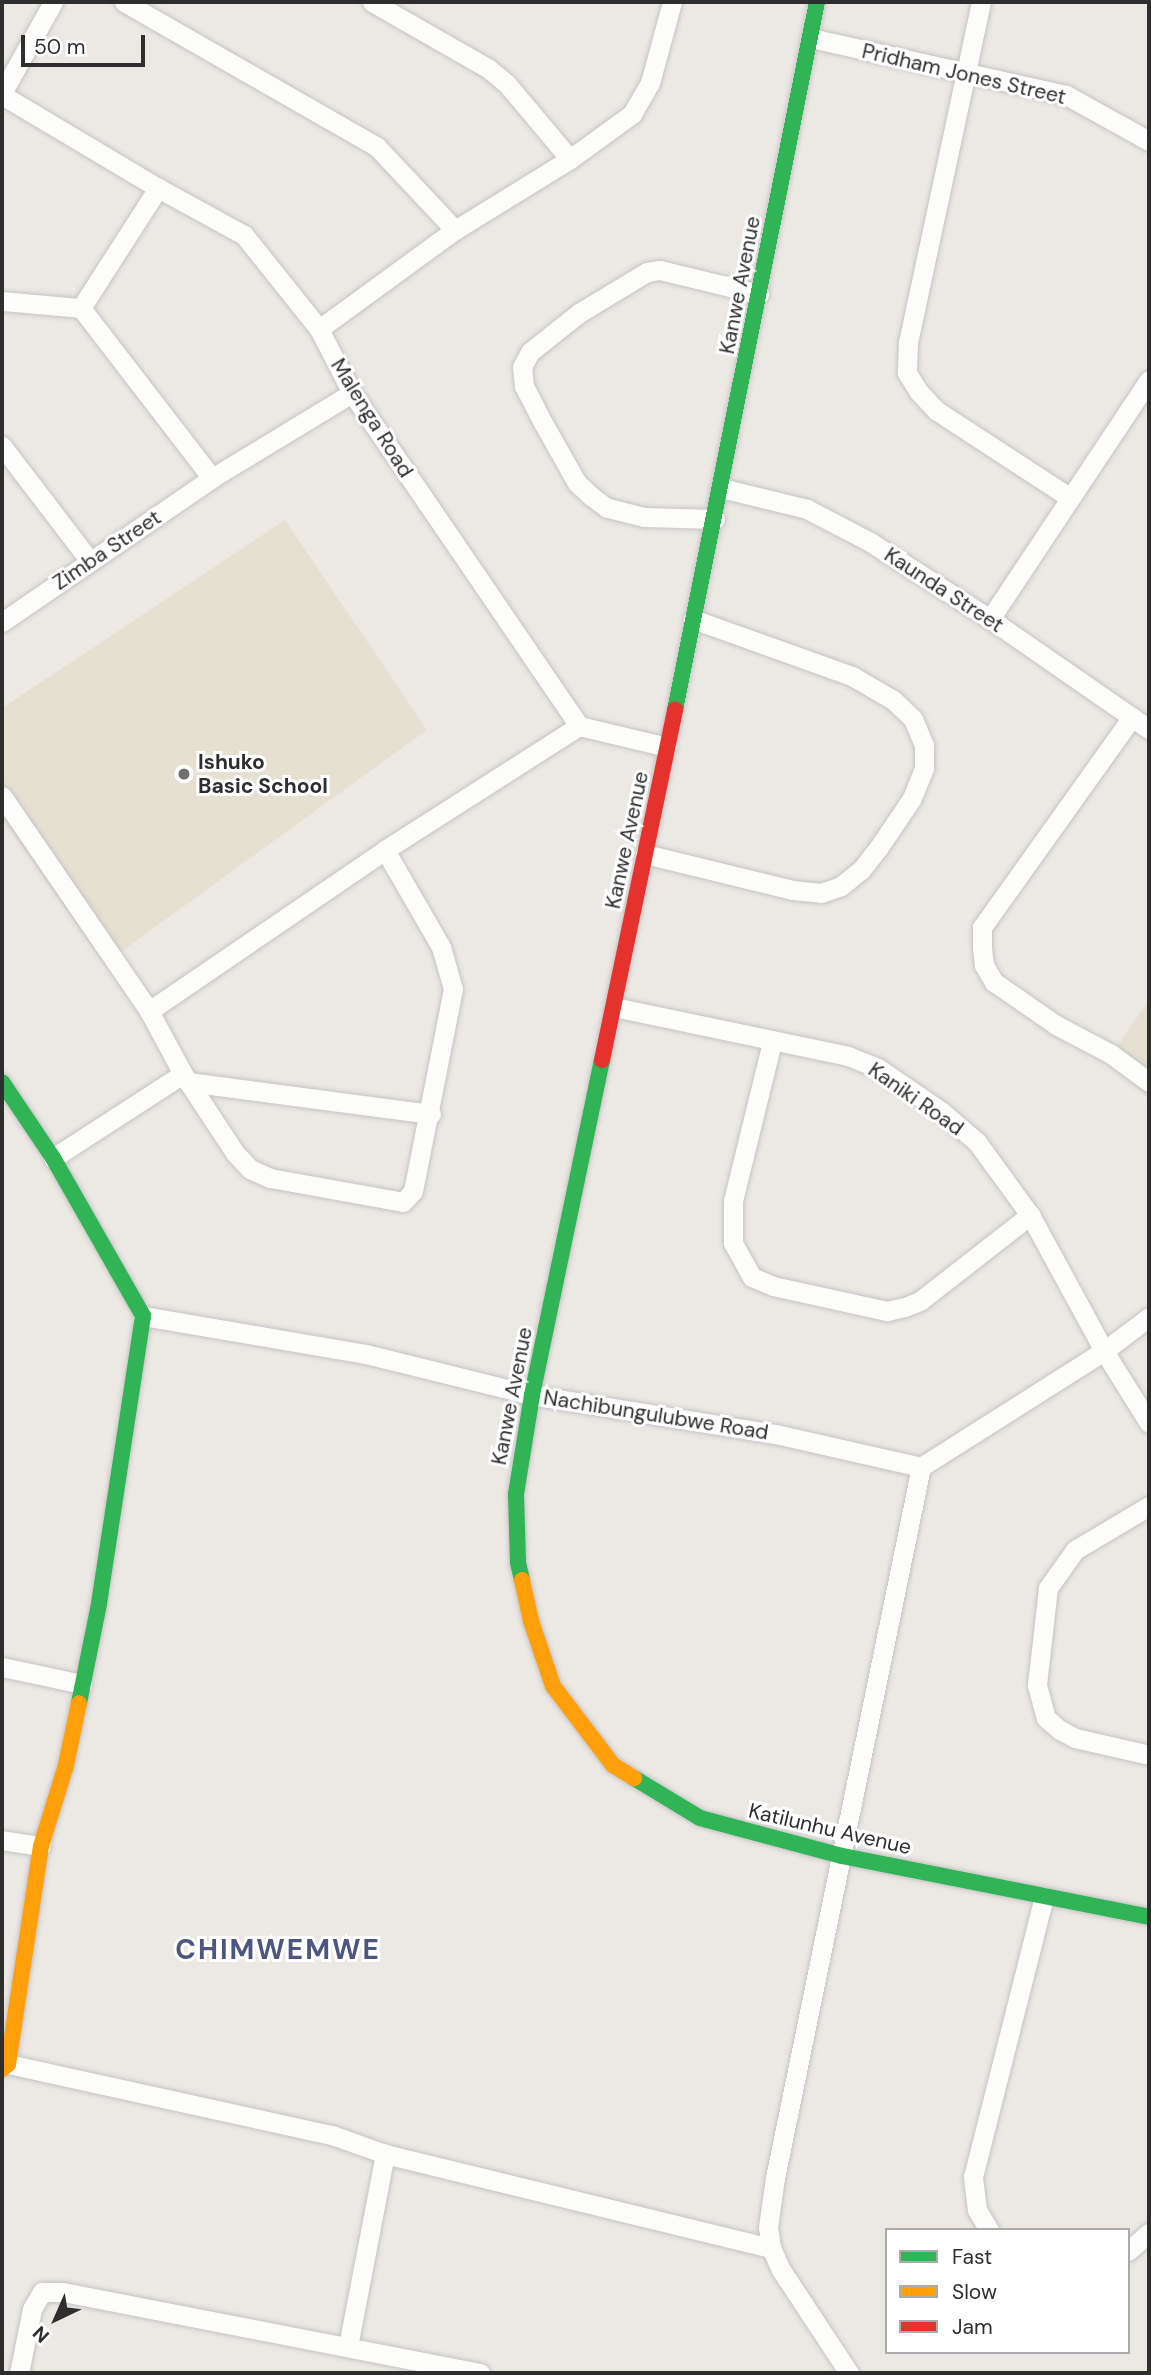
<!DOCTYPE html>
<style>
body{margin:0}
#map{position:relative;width:1151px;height:2375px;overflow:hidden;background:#ece8e4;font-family:"DM Sans",sans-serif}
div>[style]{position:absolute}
.education>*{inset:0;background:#e6e0d3}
.roads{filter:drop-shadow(0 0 2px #c5c4c5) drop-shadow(0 0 2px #c5c4c5)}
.street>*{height:19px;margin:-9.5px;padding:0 9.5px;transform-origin:9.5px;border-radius:9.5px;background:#fcfcfb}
.fast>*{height:16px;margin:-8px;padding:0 8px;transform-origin:8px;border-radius:8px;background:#30b455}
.slow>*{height:16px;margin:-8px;padding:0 8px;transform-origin:8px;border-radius:8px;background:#ff9f0a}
.jam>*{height:16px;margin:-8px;padding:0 8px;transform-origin:8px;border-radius:8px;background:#e5322d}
.dots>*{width:19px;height:19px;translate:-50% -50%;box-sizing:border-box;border:4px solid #fff;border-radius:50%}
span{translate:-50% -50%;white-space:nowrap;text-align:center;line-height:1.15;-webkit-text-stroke:6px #fff;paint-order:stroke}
.street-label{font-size:21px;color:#2e2e2e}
.poi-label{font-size:21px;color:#2e2e2e;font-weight:700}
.left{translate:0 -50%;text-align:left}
.district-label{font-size:28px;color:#4d5680;font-weight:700;letter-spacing:2px}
.frame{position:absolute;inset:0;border:4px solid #2e2e2e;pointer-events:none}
.legend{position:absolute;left:885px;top:2228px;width:245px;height:126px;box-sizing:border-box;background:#fff;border:2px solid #ababab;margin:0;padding:9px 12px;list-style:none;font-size:21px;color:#2e2e2e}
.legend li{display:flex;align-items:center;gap:14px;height:35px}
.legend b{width:35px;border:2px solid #ababab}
.north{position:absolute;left:21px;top:2284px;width:70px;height:70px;-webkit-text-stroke:5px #fff;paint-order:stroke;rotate:224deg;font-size:19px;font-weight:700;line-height:28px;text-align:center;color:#2e2e2e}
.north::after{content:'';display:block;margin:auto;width:24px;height:32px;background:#2e2e2e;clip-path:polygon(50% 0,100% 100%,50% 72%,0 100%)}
.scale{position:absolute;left:21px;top:35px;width:124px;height:32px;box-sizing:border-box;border:4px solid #2e2e2e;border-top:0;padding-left:9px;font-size:21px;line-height:24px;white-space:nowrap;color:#2e2e2e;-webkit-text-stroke:5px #fff;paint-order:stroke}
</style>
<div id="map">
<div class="education">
<i style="clip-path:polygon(285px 520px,427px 730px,104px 964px,2px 818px,2px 708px)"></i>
<i style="clip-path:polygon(1149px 1000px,1149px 1100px,1109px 1058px)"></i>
</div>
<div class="roads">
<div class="street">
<i style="left:124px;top:2px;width:292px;rotate:29.8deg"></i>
<i style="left:377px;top:147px;width:114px;rotate:46.8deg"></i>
<i style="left:372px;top:2px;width:135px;rotate:29.8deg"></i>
<i style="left:489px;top:69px;width:23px;rotate:40deg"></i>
<i style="left:507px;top:84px;width:98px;rotate:50deg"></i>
<i style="left:981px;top:2px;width:348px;rotate:102.1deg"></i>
<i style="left:908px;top:342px;width:31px;rotate:92deg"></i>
<i style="left:907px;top:373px;width:22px;rotate:58deg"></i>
<i style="left:919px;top:392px;width:26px;rotate:47deg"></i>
<i style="left:937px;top:411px;width:158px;rotate:33.1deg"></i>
<i style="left:811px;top:38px;width:261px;rotate:12.6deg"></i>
<i style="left:1066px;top:95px;width:95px;rotate:29deg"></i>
<i style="left:2px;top:93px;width:104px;rotate:-60.7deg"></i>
<i style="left:2px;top:95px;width:182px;rotate:30.8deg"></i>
<i style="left:158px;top:188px;width:98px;rotate:28.7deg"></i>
<i style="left:244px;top:235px;width:120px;rotate:51.4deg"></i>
<i style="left:319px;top:329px;width:72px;rotate:62.7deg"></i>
<i style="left:352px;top:393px;width:403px;rotate:55.7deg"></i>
<i style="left:579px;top:726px;width:90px;rotate:13.4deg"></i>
<i style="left:2px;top:301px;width:79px;rotate:5.1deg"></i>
<i style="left:81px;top:308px;width:215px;rotate:52.4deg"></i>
<i style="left:212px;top:478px;width:164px;rotate:-31.3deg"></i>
<i style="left:81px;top:308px;width:143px;rotate:-57.3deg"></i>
<i style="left:319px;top:329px;width:168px;rotate:-36.1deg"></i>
<i style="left:455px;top:230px;width:135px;rotate:-31.7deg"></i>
<i style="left:570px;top:159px;width:77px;rotate:-36deg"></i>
<i style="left:632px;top:114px;width:36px;rotate:-60deg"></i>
<i style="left:650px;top:83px;width:84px;rotate:-74.8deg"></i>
<i style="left:2px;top:446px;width:145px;rotate:52.6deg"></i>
<i style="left:721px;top:488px;width:89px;rotate:13.7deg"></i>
<i style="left:807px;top:509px;width:71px;rotate:27.6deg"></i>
<i style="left:870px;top:542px;width:143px;rotate:32.7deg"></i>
<i style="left:990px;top:619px;width:193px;rotate:34.7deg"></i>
<i style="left:715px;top:519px;width:71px;rotate:-178.4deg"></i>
<i style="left:644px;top:517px;width:38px;rotate:-166deg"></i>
<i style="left:607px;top:508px;width:20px;rotate:-143deg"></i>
<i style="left:591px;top:496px;width:19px;rotate:-137deg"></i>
<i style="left:577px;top:483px;width:69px;rotate:-119.5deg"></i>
<i style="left:543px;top:423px;width:42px;rotate:-117.2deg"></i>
<i style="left:524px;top:386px;width:19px;rotate:-96deg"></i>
<i style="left:522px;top:367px;width:17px;rotate:-62deg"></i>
<i style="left:530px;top:352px;width:63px;rotate:-38.5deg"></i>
<i style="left:579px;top:313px;width:79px;rotate:-31.1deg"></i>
<i style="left:647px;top:272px;width:13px;rotate:-9deg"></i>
<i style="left:660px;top:270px;width:102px;rotate:13.6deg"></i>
<i style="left:990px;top:619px;width:287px;rotate:-56.4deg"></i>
<i style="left:2px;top:622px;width:255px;rotate:-34.4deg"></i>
<i style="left:1132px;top:717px;width:258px;rotate:125.5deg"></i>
<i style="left:982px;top:927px;width:20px;rotate:90deg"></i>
<i style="left:982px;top:947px;width:18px;rotate:84deg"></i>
<i style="left:984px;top:965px;width:20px;rotate:60deg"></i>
<i style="left:994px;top:982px;width:75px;rotate:34.7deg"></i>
<i style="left:1056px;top:1025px;width:62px;rotate:27.8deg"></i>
<i style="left:1111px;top:1054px;width:47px;rotate:36.4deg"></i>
<i style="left:2px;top:796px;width:260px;rotate:55.6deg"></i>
<i style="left:149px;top:1011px;width:72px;rotate:61.6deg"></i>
<i style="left:183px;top:1074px;width:95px;rotate:56.6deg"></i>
<i style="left:235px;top:1153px;width:22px;rotate:47deg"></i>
<i style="left:250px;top:1169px;width:22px;rotate:24deg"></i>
<i style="left:270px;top:1178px;width:135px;rotate:10.2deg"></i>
<i style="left:403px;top:1202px;width:15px;rotate:-48deg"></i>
<i style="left:413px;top:1191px;width:206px;rotate:-78.8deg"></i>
<i style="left:453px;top:989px;width:44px;rotate:-105.9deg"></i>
<i style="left:441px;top:947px;width:112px;rotate:-120deg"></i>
<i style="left:645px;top:854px;width:152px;rotate:13.7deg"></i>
<i style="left:793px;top:890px;width:28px;rotate:6deg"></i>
<i style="left:821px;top:893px;width:21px;rotate:-19deg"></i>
<i style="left:841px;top:886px;width:26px;rotate:-39deg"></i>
<i style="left:861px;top:870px;width:29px;rotate:-52deg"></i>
<i style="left:879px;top:847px;width:59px;rotate:-56deg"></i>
<i style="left:912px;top:798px;width:32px;rotate:-68deg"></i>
<i style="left:924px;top:768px;width:23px;rotate:-90deg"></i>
<i style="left:924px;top:745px;width:28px;rotate:-113deg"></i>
<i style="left:913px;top:719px;width:28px;rotate:-136deg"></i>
<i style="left:893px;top:700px;width:48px;rotate:-149.7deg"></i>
<i style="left:852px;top:676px;width:169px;rotate:-160.3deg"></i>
<i style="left:614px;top:1007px;width:239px;rotate:11.8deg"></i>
<i style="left:848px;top:1056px;width:32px;rotate:22deg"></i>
<i style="left:878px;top:1068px;width:78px;rotate:34.5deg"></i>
<i style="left:942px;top:1112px;width:46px;rotate:40.6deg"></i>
<i style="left:977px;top:1142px;width:90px;rotate:54deg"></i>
<i style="left:1030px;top:1215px;width:155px;rotate:61.4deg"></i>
<i style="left:1104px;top:1351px;width:85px;rotate:58deg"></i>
<i style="left:149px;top:1011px;width:286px;rotate:-34.3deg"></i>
<i style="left:385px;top:850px;width:230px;rotate:-32.6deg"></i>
<i style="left:772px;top:1042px;width:164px;rotate:103.8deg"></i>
<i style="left:733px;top:1201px;width:42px;rotate:90deg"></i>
<i style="left:733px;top:1243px;width:39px;rotate:61deg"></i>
<i style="left:752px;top:1277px;width:23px;rotate:23deg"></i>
<i style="left:773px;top:1286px;width:117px;rotate:12.4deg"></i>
<i style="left:887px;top:1311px;width:18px;rotate:-13deg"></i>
<i style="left:905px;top:1307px;width:16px;rotate:-22deg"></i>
<i style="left:920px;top:1301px;width:140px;rotate:-38deg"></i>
<i style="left:188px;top:1082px;width:245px;rotate:7.5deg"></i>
<i style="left:53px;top:1158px;width:155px;rotate:-32.9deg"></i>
<i style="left:143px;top:1316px;width:226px;rotate:9.7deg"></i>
<i style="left:366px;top:1354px;width:171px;rotate:13.9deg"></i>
<i style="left:532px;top:1395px;width:247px;rotate:9.1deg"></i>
<i style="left:776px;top:1434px;width:149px;rotate:12.8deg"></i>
<i style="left:921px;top:1467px;width:217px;rotate:-32.4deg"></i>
<i style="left:1104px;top:1351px;width:56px;rotate:-37.1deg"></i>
<i style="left:1149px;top:1506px;width:86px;rotate:149.3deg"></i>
<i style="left:1075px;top:1550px;width:47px;rotate:125.4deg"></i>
<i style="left:1048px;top:1588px;width:98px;rotate:96.5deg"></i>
<i style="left:1037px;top:1685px;width:34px;rotate:75deg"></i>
<i style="left:1046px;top:1718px;width:18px;rotate:41deg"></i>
<i style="left:1060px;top:1730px;width:17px;rotate:28deg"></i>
<i style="left:1075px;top:1738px;width:76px;rotate:12.9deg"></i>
<i style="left:2px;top:1667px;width:82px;rotate:12deg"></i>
<i style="left:2px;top:1840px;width:39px;rotate:9deg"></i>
<i style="left:8px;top:2064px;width:332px;rotate:12.4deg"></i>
<i style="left:332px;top:2135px;width:56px;rotate:19.7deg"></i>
<i style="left:385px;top:2154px;width:397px;rotate:13.7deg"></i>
<i style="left:989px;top:2230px;width:23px;rotate:-121deg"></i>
<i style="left:977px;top:2210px;width:33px;rotate:-97deg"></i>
<i style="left:973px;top:2177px;width:289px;rotate:-75.8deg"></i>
<i style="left:1128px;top:2251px;width:28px;rotate:-41deg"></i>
<i style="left:348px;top:2346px;width:196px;rotate:-79.1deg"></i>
<i style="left:19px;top:2373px;width:65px;rotate:-78.5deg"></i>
<i style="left:32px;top:2309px;width:20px;rotate:-60deg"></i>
<i style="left:42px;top:2292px;width:21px"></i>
<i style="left:63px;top:2292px;width:425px;rotate:11deg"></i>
<i style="left:849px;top:2373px;width:123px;rotate:-123.4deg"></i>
<i style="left:781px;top:2270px;width:24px;rotate:-114deg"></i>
<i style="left:771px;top:2248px;width:21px;rotate:-98deg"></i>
<i style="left:768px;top:2227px;width:49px;rotate:-81.9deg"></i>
<i style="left:775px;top:2178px;width:726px;rotate:-78.4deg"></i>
</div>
<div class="fast">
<i style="left:675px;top:710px;width:722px;rotate:-78.66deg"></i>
<i style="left:2px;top:1082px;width:92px;rotate:56.1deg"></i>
<i style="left:53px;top:1158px;width:182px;rotate:60.3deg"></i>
<i style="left:143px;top:1316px;width:291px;rotate:98.7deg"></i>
<i style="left:99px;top:1604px;width:101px;rotate:101.4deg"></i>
<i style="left:522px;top:1580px;width:18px;rotate:-103deg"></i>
<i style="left:518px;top:1562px;width:68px;rotate:-91.7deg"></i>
<i style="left:516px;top:1494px;width:100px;rotate:-80.8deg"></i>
<i style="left:532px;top:1395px;width:342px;rotate:-78.2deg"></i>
<i style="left:634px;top:1778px;width:77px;rotate:31.2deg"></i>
<i style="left:700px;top:1818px;width:147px;rotate:15deg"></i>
<i style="left:842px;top:1856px;width:313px;rotate:11.2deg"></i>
</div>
<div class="slow">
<i style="left:522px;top:1580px;width:42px;rotate:77.6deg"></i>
<i style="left:531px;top:1621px;width:69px;rotate:71.3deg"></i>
<i style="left:553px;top:1686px;width:99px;rotate:52.8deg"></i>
<i style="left:613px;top:1765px;width:25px;rotate:32deg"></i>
<i style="left:2px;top:2069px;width:8px;rotate:-40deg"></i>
<i style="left:8px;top:2064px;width:220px;rotate:-81.4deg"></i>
<i style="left:41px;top:1846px;width:85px;rotate:-72.8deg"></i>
<i style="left:66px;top:1765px;width:63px;rotate:-78.2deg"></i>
</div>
<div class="jam">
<i style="left:602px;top:1060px;width:358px;rotate:-78.2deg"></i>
</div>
</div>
<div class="dots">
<i style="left:184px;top:774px;background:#706f6e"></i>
</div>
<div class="street-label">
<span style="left:964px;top:74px;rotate:13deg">Pridham Jones Street</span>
<span style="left:740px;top:285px;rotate:-79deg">Kanwe Avenue</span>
<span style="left:372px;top:418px;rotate:58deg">Malenga Road</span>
<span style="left:107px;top:550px;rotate:-34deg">Zimba Street</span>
<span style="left:944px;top:590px;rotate:33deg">Kaunda Street</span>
<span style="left:627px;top:840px;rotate:-78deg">Kanwe Avenue</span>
<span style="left:916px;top:1099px;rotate:35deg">Kaniki Road</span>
<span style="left:512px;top:1396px;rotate:-79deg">Kanwe Avenue</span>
<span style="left:656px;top:1415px;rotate:9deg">Nachibungulubwe Road</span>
<span style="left:830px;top:1829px;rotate:13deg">Katilunhu Avenue</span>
</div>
<div class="poi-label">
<span class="left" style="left:198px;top:774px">Ishuko<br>Basic School</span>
</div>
<div class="district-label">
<span style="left:278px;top:1950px">CHIMWEMWE</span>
</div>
<div class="frame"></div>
<ul class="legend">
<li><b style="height:9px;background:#30b455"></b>Fast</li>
<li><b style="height:9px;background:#ff9f0a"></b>Slow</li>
<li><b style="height:9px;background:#e5322d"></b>Jam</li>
</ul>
<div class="north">N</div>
<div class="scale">50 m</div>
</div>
